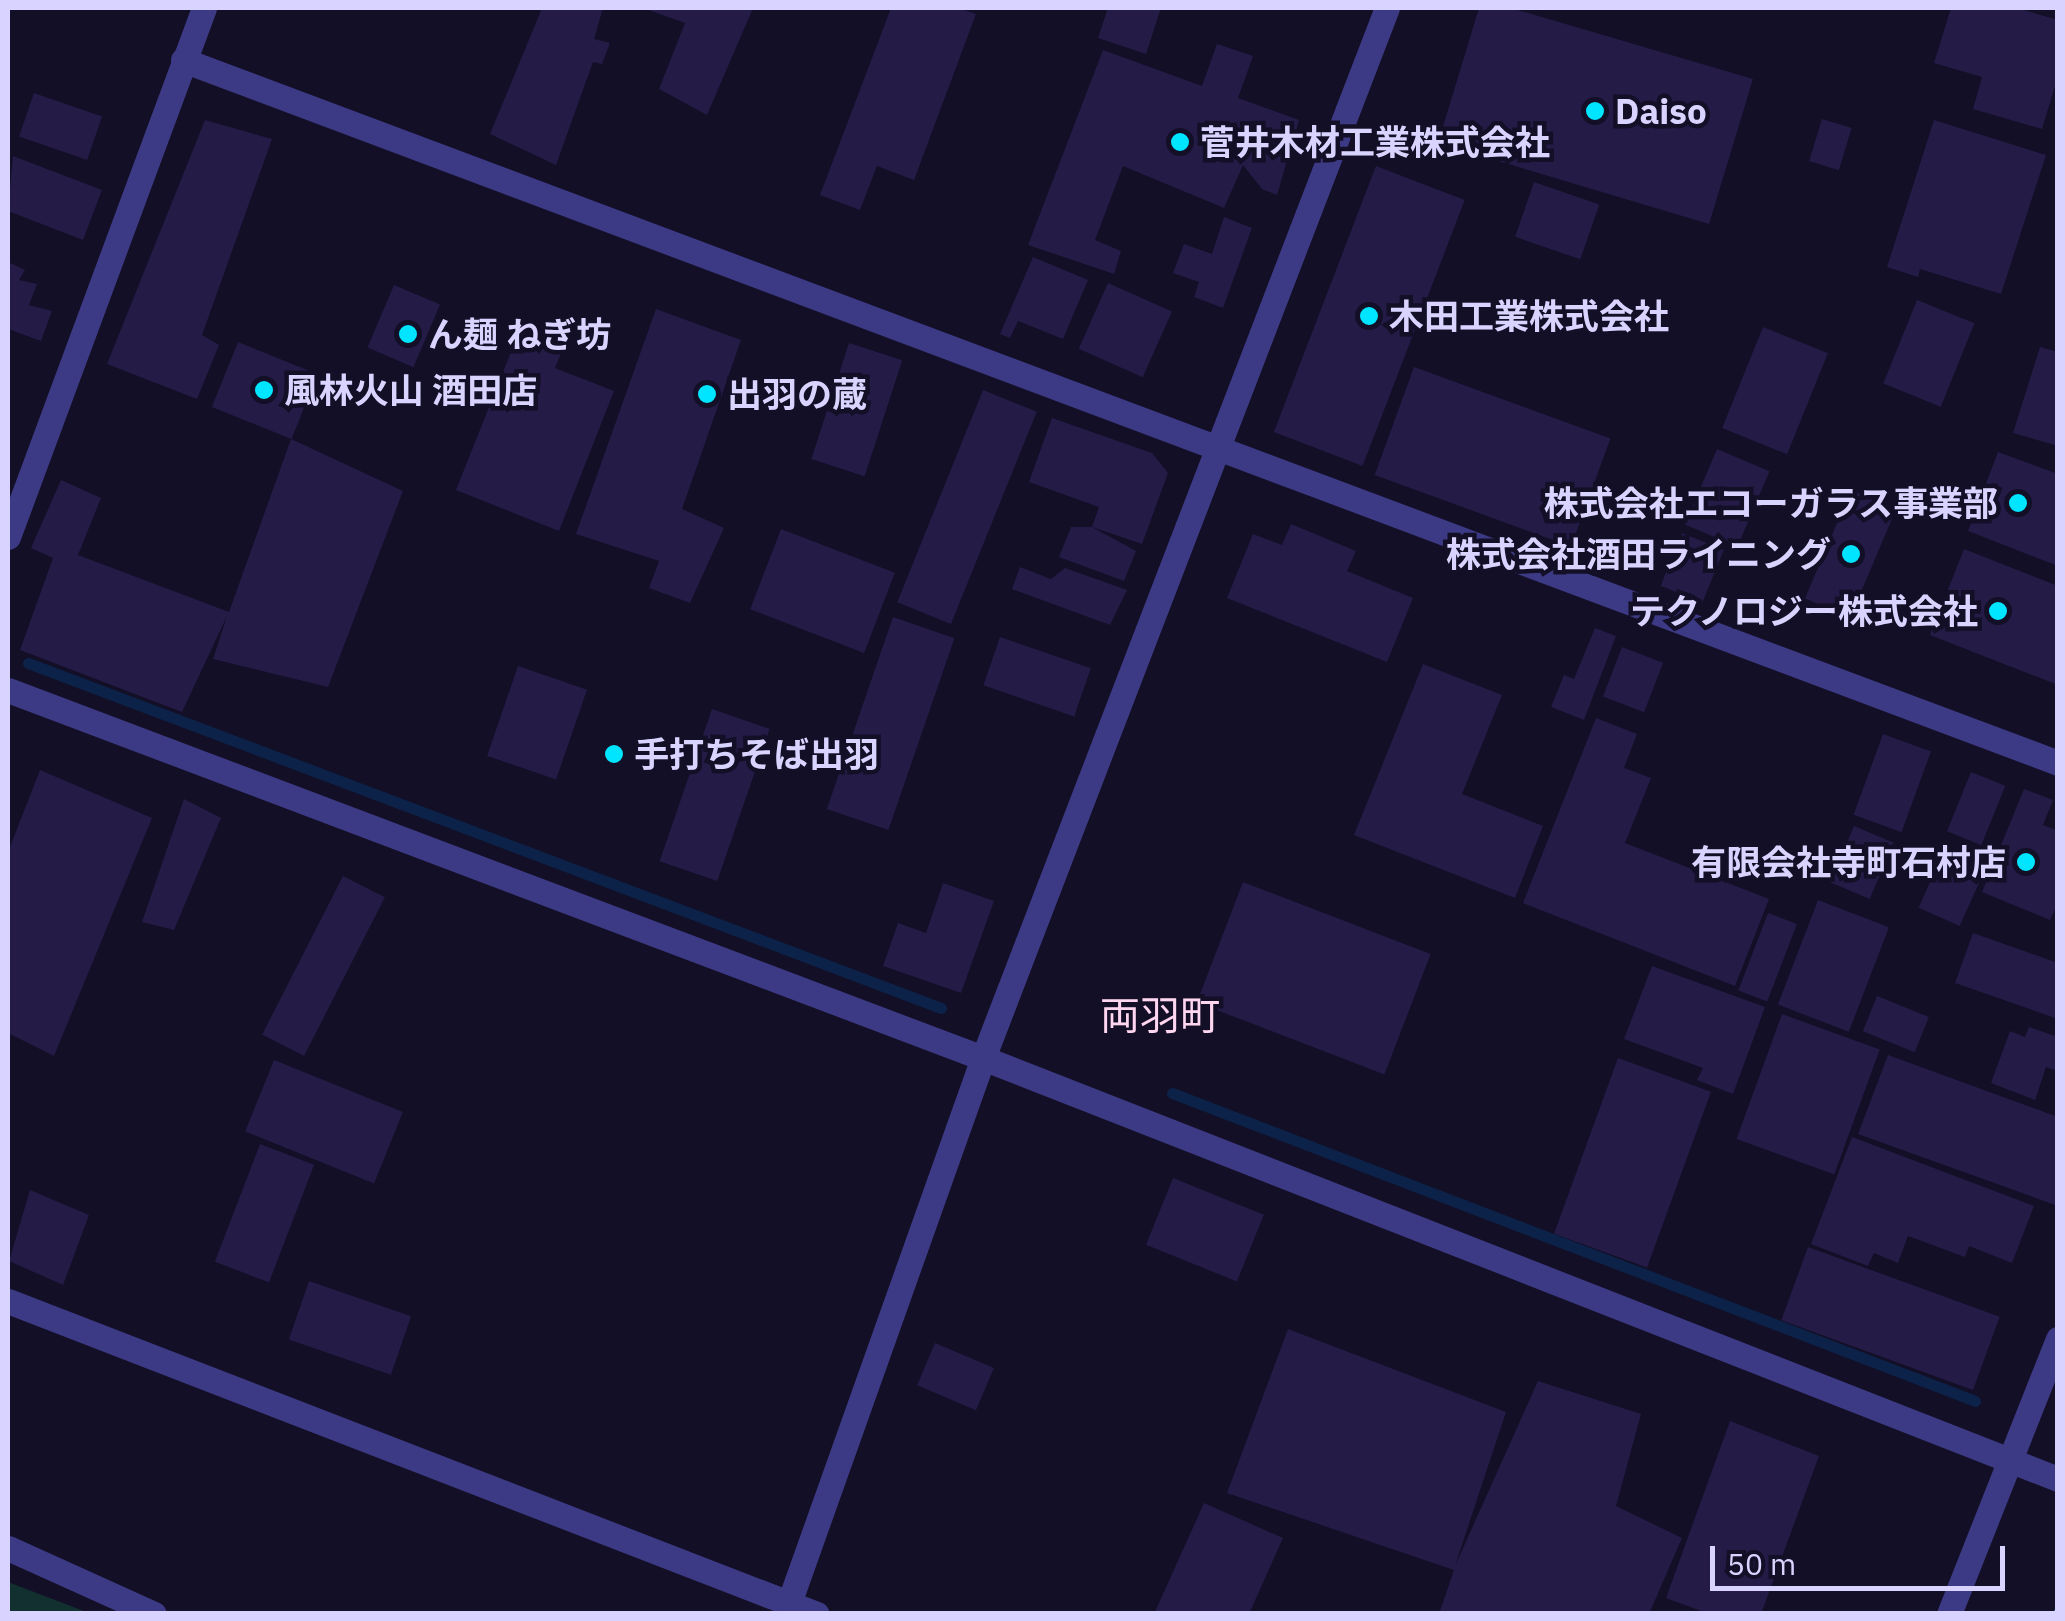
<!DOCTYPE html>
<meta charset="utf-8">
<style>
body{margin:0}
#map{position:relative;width:2065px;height:1621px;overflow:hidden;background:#130f26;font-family:"IBM Plex Sans","Noto Sans JP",sans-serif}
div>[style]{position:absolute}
.green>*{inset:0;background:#12302f}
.stream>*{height:11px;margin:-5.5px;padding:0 5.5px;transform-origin:5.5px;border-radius:5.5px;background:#0c2248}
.building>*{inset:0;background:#241b47;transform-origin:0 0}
.path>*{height:6px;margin-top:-3px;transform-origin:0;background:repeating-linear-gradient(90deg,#2fb8b0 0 5px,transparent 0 13px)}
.minor>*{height:25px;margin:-12.5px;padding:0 12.5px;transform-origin:12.5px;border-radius:12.5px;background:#3d3a85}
.tertiary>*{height:25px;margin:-12.5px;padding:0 12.5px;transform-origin:12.5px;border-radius:12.5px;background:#3d3a85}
.dots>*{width:28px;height:28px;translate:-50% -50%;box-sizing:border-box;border:5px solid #130f26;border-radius:50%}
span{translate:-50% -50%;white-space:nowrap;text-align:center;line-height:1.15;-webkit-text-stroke:9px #130f26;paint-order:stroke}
.poi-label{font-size:35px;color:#d9d4ff;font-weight:700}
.left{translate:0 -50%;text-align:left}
.right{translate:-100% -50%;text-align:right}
.quarter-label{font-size:40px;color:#ffd6f0}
.frame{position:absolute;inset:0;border:10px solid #d9d4ff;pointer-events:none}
.scale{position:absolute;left:1710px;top:1546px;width:295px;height:45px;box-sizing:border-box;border:5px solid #d9d4ff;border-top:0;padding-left:12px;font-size:30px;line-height:35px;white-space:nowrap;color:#d9d4ff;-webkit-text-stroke:8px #130f26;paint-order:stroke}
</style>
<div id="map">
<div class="green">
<i style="clip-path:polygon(8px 1582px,89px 1613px,8px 1613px)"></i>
</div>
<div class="stream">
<i style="left:28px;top:663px;width:976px;rotate:20.7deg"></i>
<i style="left:1172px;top:1093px;width:860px;rotate:20.98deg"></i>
</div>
<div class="building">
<i style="clip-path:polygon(542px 8px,603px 8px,594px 39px,610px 43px,602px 64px,593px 62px,556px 165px,490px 134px)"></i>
<i style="clip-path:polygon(643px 8px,753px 8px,707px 115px,659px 89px,685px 23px)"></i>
<i style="clip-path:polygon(891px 8px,958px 8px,976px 14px,914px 180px,877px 166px,860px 210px,820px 195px)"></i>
<i style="clip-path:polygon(1108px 8px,1161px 8px,1146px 54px,1098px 38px)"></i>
<i style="clip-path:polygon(1479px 8px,1511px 8px,1753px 79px,1709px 224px,1438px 143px)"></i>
<i style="clip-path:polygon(1951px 8px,2017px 8px,2058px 20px,2058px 76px,2042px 129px,1973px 109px,1982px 77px,1934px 63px)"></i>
<i style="clip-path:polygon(1217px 44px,1253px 56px,1238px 98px,1299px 120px,1277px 195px,1262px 189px,1243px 165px,1224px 208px,1123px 166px,1095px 240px,1121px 251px,1114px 274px,1028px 245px,1103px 50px,1202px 86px)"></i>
<i style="left:34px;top:93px;width:72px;height:46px;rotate:19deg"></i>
<i style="left:1822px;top:119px;width:31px;height:44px;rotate:17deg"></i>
<i style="clip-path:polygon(205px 120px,272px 139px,202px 335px,219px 345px,197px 399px,107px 364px)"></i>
<i style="clip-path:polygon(1934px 120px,2046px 155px,2001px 294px,1920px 269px,1918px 277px,1887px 267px)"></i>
<i style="clip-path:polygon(13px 156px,102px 190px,83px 240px,8px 211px)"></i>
<i style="left:1376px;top:166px;width:95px;height:285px;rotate:21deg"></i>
<i style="left:1534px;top:182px;width:69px;height:58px;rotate:19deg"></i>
<i style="clip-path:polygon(1224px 217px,1252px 228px,1223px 308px,1194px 297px,1199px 282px,1173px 273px,1184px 244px,1212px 254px)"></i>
<i style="clip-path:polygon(1033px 257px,1088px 280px,1063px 339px,1018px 321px,1010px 338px,1000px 334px)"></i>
<i style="clip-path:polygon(8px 262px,25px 270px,19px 280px,37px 284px,29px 305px,52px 311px,41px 341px,8px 329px)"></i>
<i style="left:1108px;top:283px;width:70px;height:72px;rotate:24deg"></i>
<i style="left:394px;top:285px;width:50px;height:68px;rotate:23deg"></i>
<i style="left:1917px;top:300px;width:62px;height:90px;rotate:22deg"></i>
<i style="clip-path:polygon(656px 309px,741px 340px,682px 509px,724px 528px,690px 603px,649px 588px,659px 561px,576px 534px)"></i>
<i style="left:1763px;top:327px;width:70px;height:109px;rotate:22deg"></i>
<i style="clip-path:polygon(519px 332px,563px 348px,555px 368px,614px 391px,559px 531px,456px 490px)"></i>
<i style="left:238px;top:342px;width:86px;height:70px;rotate:22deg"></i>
<i style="left:849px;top:343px;width:56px;height:122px;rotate:18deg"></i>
<i style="clip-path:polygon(2040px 347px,2058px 352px,2058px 446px,2013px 433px)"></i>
<i style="left:1414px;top:367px;width:209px;height:115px;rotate:20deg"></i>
<i style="left:983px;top:390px;width:58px;height:229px;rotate:22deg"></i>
<i style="clip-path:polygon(1052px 418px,1152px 453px,1168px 473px,1142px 544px,1092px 527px,1136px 551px,1124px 581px,1059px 557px,1071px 527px,1092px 527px,1099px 507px,1029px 482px)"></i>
<i style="clip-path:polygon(291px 439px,403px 491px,328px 687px,213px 659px,227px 616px,182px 712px,20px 650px,53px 558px,31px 548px,61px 480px,101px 498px,78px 555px,229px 612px)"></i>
<i style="left:1717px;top:449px;width:57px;height:82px;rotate:23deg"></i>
<i style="clip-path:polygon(1998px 452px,2058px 474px,2058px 566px,1968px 531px)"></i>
<i style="left:1851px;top:490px;width:49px;height:118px;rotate:23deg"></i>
<i style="clip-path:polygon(1291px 524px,1356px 551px,1347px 571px,1413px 598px,1387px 662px,1227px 598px,1253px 534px,1282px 545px)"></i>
<i style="left:781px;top:529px;width:122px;height:86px;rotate:21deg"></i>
<i style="left:1682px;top:533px;width:45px;height:57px;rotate:22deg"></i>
<i style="clip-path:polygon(1964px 549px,2058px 586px,2058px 685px,1930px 635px)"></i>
<i style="clip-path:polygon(1020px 567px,1051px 579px,1065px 568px,1127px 590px,1110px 625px,1012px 589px)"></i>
<i style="left:893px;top:617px;width:65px;height:203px;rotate:19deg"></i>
<i style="clip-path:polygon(1595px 628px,1616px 636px,1584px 720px,1551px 707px,1564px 675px,1574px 679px)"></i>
<i style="left:1000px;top:637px;width:96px;height:51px;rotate:19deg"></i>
<i style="left:1622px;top:647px;width:44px;height:53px;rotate:21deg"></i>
<i style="clip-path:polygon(1423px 664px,1502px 695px,1462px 794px,1543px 826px,1515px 898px,1354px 835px)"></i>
<i style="left:518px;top:666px;width:73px;height:95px;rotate:19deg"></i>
<i style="left:712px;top:709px;width:61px;height:161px;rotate:19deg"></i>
<i style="clip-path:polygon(1596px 718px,1637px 734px,1624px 768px,1651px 778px,1625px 843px,1769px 899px,1735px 986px,1523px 903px)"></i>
<i style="left:1883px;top:734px;width:51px;height:86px;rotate:20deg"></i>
<i style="clip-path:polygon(40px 770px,152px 818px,54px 1056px,8px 1033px,8px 852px)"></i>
<i style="left:1971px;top:772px;width:37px;height:64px;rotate:22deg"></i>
<i style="clip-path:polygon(2024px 789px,2053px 800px,2043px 825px,2058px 831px,2058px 902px,2050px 920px,1982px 892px)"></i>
<i style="clip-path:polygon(184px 799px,221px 818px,174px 930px,142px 922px)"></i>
<i style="left:1854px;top:826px;width:43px;height:61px;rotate:23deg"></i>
<i style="left:1943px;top:853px;width:45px;height:60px;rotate:24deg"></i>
<i style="left:343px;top:876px;width:47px;height:178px;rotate:27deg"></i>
<i style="left:1243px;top:882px;width:201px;height:129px;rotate:21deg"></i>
<i style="clip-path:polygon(943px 883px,994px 901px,961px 993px,883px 966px,898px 923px,926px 933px)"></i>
<i style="left:1818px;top:900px;width:76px;height:112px;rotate:21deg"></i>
<i style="left:1768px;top:913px;width:31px;height:83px;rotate:21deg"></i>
<i style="clip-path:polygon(1973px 933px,2058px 963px,2058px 1019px,1955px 983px)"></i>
<i style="clip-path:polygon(1652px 966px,1765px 1007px,1733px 1094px,1697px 1080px,1703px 1068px,1624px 1039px)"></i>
<i style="left:1877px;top:996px;width:56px;height:38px;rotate:22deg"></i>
<i style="left:1782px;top:1014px;width:104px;height:133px;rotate:20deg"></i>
<i style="clip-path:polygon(2029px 1027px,2058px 1037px,2058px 1071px,2046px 1067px,2035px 1100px,1991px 1083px,2010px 1031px,2025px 1037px)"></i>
<i style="clip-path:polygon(1888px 1055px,2058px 1117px,2058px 1206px,1858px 1134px)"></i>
<i style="left:1618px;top:1058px;width:99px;height:187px;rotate:20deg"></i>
<i style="left:274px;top:1060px;width:139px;height:77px;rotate:22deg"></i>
<i style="clip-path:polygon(1852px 1137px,2034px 1206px,2012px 1263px,1969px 1246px,1965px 1257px,1908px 1236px,1898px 1263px,1874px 1253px,1868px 1266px,1811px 1244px)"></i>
<i style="left:260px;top:1144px;width:58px;height:126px;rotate:21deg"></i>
<i style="left:1173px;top:1178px;width:98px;height:72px;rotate:22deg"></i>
<i style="clip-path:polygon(30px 1190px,89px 1215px,63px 1285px,9px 1261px)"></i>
<i style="left:1808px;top:1247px;width:204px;height:78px;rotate:20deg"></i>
<i style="left:309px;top:1281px;width:108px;height:62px;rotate:19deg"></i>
<i style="clip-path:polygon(1288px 1329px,1506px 1412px,1455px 1566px,1538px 1381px,1641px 1414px,1616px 1506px,1682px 1538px,1649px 1614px,1439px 1614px,1454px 1570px,1227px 1493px)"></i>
<i style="left:935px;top:1343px;width:64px;height:46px;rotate:23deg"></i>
<i style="clip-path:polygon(1730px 1421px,1819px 1456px,1761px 1614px,1709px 1614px,1666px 1598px)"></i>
<i style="clip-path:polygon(1204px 1503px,1283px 1538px,1249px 1614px,1154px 1614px)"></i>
</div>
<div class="path">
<i style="left:2056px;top:1614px;width:4px;rotate:-63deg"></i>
</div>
<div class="minor">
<i style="left:183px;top:60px;width:2002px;rotate:20.55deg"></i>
<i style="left:8px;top:537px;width:564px;rotate:-69.67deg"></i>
<i style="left:8px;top:1301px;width:867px;rotate:21.15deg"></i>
<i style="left:8px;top:1548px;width:160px;rotate:24.3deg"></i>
<i style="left:789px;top:1603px;width:578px;rotate:-70.41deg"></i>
<i style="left:983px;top:1058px;width:1125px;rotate:-68.96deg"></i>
<i style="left:1949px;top:1614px;width:296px;rotate:-68.4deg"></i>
</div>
<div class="tertiary">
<i style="left:8px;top:690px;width:1042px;rotate:20.68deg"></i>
<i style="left:983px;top:1058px;width:1154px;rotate:21.39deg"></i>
</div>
<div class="dots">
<i style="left:1595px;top:111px;background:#00e5ff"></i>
<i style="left:1180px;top:142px;background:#00e5ff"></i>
<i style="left:1369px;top:316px;background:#00e5ff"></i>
<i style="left:408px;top:334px;background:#00e5ff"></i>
<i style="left:264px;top:390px;background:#00e5ff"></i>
<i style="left:707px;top:394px;background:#00e5ff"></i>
<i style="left:2018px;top:503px;background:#00e5ff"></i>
<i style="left:1851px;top:554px;background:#00e5ff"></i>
<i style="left:1998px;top:611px;background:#00e5ff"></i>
<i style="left:614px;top:754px;background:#00e5ff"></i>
<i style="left:2026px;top:862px;background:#00e5ff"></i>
</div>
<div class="poi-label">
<span class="left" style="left:1615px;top:111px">Daiso</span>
<span class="left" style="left:1200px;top:142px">菅井木材工業株式会社</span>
<span class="left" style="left:1389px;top:316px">木田工業株式会社</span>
<span class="left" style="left:428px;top:334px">ん麺 ねぎ坊</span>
<span class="left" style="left:284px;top:390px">風林火山 酒田店</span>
<span class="left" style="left:727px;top:394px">出羽の蔵</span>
<span class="right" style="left:1998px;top:503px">株式会社エコーガラス事業部</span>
<span class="right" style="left:1831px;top:554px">株式会社酒田ライニング</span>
<span class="right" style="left:1978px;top:611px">テクノロジー株式会社</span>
<span class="left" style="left:634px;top:754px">手打ちそば出羽</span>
<span class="right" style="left:2006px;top:862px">有限会社寺町石村店</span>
</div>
<div class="quarter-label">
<span style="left:1160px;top:1015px">両羽町</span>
</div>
<div class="frame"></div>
<div class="scale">50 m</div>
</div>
